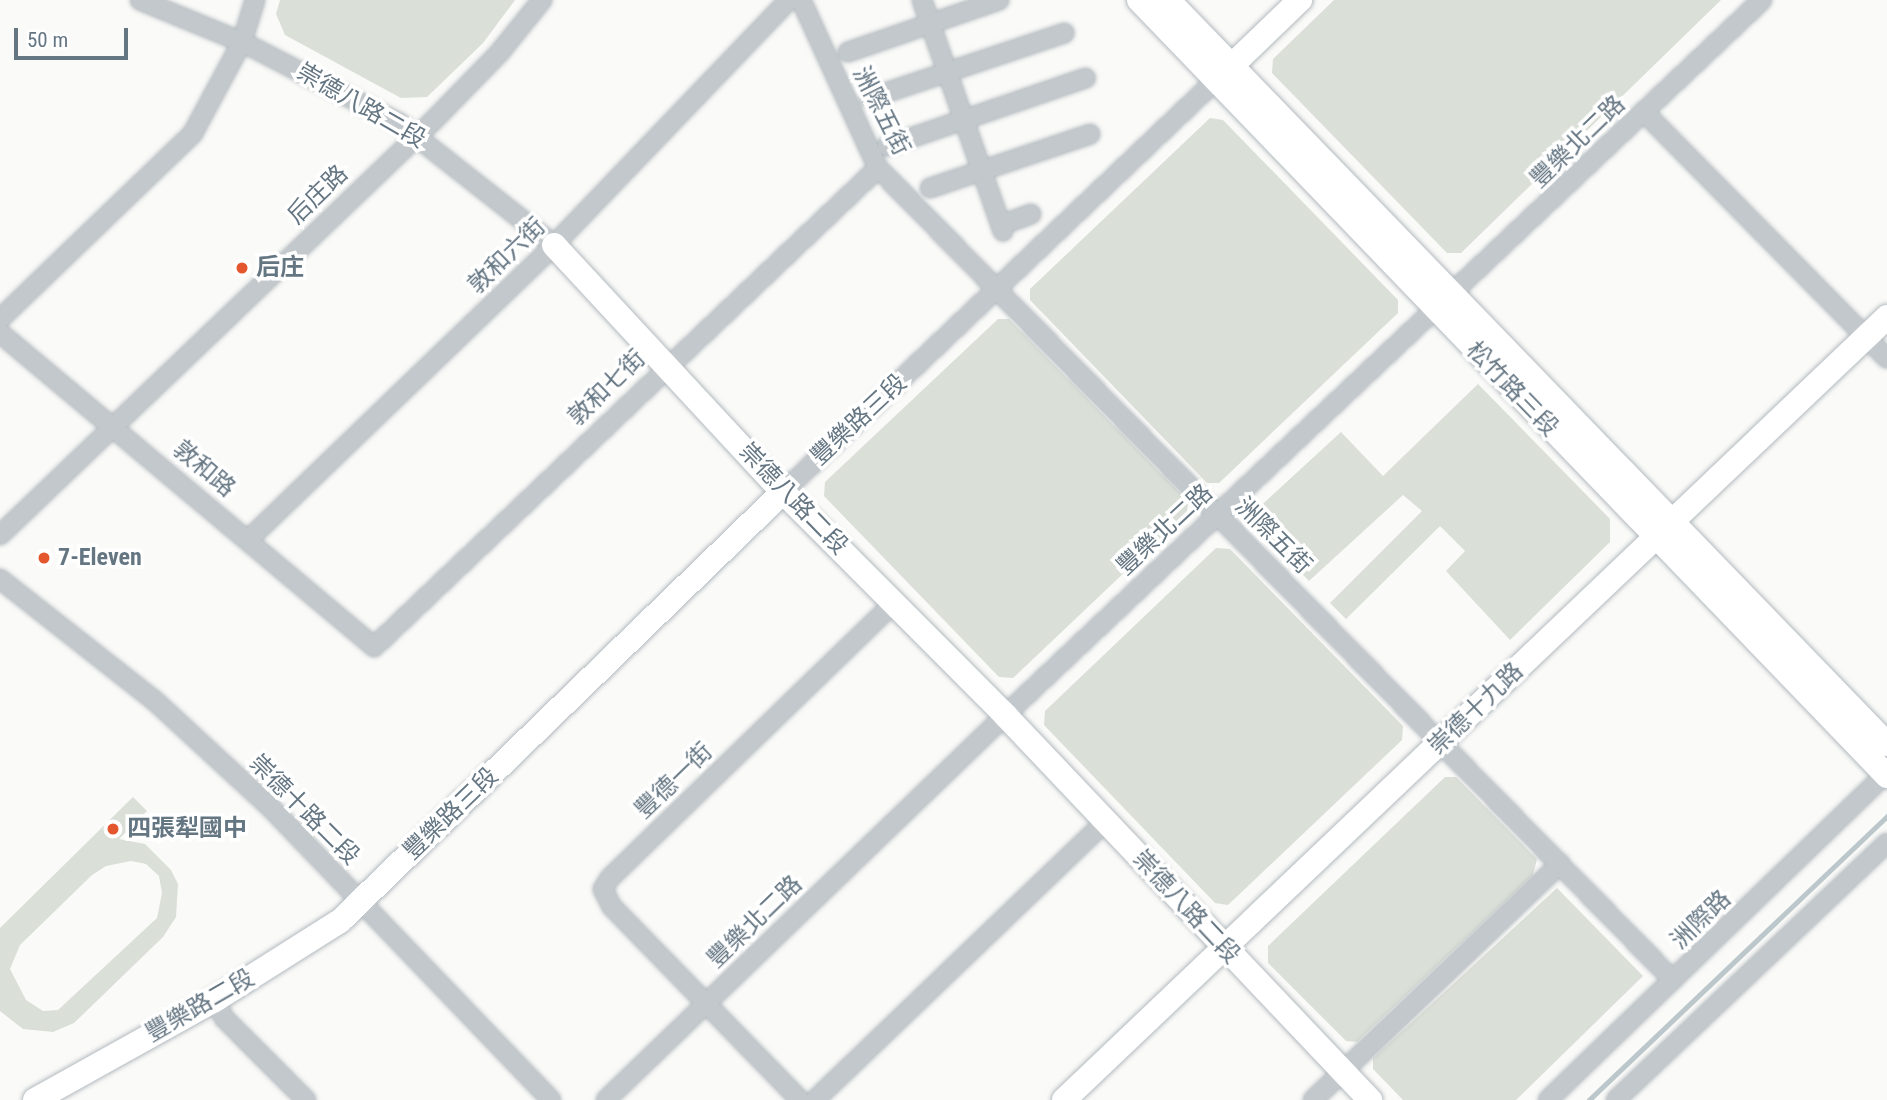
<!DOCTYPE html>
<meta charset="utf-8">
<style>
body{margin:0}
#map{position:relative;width:1887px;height:1100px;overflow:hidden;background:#fafaf8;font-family:"Roboto Condensed","Noto Sans TC",sans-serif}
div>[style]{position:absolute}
.green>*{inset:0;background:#dadfd7}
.stream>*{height:4.5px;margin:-2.25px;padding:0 2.25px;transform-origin:2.25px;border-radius:2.25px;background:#bbc7cb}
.roads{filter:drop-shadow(0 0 2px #b3babf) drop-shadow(0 0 2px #b3babf)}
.street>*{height:18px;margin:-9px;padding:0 9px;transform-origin:9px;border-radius:9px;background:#c3c8cc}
.secondary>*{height:24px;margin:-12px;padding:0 12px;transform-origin:12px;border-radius:12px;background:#fff}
.dots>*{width:19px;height:19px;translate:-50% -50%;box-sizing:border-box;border:4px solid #fff;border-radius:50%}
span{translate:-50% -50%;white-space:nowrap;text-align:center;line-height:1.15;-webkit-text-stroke:7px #fff;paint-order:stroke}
.street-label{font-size:24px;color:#657683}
.poi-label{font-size:24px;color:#657683;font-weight:700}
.left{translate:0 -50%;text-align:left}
.scale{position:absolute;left:14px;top:28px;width:114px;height:32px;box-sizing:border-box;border:4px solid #657683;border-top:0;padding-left:9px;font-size:21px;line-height:24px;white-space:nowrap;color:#657683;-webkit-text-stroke:5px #fff;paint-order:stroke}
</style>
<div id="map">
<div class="green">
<i style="clip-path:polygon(280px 0,515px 0,483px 43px,427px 97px,401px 98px,285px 35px,276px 14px)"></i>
<i style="clip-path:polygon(1334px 0,1721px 0,1461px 253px,1447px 253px,1272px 73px,1273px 59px)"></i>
<i style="clip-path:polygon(1210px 118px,1223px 120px,1398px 300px,1398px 313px,1219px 483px,1207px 483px,1030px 300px,1030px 289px)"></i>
<i style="clip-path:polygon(998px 319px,1009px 319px,1188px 501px,1187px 513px,1013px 678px,999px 677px,824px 496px,825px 482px)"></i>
<i style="clip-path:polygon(1478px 384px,1610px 519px,1610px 542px,1510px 640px,1446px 571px,1465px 551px,1440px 526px,1346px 619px,1330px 603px,1422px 511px,1403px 495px,1309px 581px,1254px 525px,1254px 512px,1341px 432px,1383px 476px)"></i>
<i style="clip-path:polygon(1216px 548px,1230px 549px,1403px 726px,1402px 740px,1228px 905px,1215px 903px,1044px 725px,1045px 711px)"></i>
<i style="clip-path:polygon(1445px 777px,1456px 777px,1537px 859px,1533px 875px,1357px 1042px,1346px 1041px,1268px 963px,1268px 946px)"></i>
<i style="clip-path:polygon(evenodd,133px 797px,147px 811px,119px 839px,145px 844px,171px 870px,178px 884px,176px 917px,163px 937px,74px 1023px,53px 1032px,23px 1029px,0 1011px,0 928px,133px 797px,131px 861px,146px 864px,159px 876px,162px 893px,157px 918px,58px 1010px,43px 1011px,26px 1000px,10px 969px,20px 945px,92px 875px,106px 866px,131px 861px)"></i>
<i style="clip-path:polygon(1557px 888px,1643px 976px,1516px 1100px,1403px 1100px,1373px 1069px,1373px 1058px)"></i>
</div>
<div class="stream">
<i style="left:1589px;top:1100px;width:412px;rotate:-43.6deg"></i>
</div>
<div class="roads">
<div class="street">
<i style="left:140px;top:0;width:110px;rotate:22.4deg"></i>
<i style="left:242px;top:42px;width:177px;rotate:27.3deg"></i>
<i style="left:399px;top:123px;width:197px;rotate:38.2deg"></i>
<i style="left:801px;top:0;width:185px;rotate:65.4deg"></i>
<i style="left:878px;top:168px;width:1136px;rotate:45.61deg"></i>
<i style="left:922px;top:0;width:245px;rotate:70.7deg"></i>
<i style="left:848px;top:52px;width:160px;rotate:-19deg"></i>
<i style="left:870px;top:98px;width:205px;rotate:-18.5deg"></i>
<i style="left:1644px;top:112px;width:346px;rotate:45.4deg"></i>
<i style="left:887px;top:146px;width:210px;rotate:-18.9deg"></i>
<i style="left:930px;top:188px;width:169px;rotate:-18.6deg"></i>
<i style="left:1001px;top:225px;width:32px;rotate:-20deg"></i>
<i style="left:0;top:319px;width:268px;rotate:-43.9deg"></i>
<i style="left:193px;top:133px;width:103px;rotate:-61.7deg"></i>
<i style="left:242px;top:42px;width:44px;rotate:-72.8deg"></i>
<i style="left:0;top:333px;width:488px;rotate:40deg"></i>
<i style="left:374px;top:647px;width:695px;rotate:-43.54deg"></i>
<i style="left:783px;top:492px;width:596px;rotate:-43.57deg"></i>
<i style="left:0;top:535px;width:599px;rotate:-43.71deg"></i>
<i style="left:433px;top:121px;width:96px;rotate:-45.8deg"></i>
<i style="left:500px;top:52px;width:67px;rotate:-51.1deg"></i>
<i style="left:249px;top:539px;width:424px;rotate:-43.9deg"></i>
<i style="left:554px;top:245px;width:339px;rotate:-46.2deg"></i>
<i style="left:0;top:579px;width:197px;rotate:38.2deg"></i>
<i style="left:155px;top:701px;width:159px;rotate:42.7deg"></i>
<i style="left:272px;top:809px;width:403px;rotate:46.2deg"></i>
<i style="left:215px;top:1000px;width:20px;rotate:63deg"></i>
<i style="left:224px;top:1018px;width:116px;rotate:45deg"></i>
<i style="left:606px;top:1100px;width:574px;rotate:-43.94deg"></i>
<i style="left:1019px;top:702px;width:1022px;rotate:-43.37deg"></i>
<i style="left:800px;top:1100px;width:269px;rotate:-134.2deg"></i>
<i style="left:612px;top:907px;width:20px;rotate:-117deg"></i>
<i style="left:603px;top:889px;width:13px;rotate:-58deg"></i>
<i style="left:610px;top:878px;width:395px;rotate:-44.1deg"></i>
<i style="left:815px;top:1100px;width:403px;rotate:-43.8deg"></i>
<i style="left:1313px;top:1100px;width:342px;rotate:-43.7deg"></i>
<i style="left:1548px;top:1100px;width:471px;rotate:-44deg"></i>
<i style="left:1616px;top:1100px;width:373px;rotate:-43.5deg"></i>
</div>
<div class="secondary">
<i style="left:1139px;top:0;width:1078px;rotate:46.05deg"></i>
<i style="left:1168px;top:0;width:1035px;rotate:45.98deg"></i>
<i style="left:1221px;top:76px;width:110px;rotate:-43.9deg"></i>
<i style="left:554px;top:245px;width:337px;rotate:47.2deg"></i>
<i style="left:783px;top:492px;width:315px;rotate:45.1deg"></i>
<i style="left:1005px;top:715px;width:531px;rotate:46.53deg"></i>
<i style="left:35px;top:1100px;width:206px;rotate:-29.1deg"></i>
<i style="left:215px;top:1000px;width:148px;rotate:-32.3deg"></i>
<i style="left:340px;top:921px;width:617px;rotate:-44.08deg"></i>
<i style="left:1064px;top:1100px;width:1136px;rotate:-43.57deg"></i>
</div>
</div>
<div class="dots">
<i style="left:242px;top:268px;background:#e4572e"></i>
<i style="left:44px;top:558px;background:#e4572e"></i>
<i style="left:113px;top:829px;background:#e4572e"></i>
</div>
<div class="street-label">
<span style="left:361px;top:106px;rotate:30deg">崇德八路二段</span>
<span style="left:881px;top:111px;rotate:63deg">洲際五街</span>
<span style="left:1578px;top:142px;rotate:-44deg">豐樂北二路</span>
<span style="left:318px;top:195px;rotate:-44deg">后庄路</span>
<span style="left:507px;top:256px;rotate:-44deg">敦和六街</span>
<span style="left:607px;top:388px;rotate:-44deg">敦和七街</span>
<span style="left:1512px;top:389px;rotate:46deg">松竹路三段</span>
<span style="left:859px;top:420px;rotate:-43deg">豐樂路三段</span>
<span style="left:204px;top:469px;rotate:40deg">敦和路</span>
<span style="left:793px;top:499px;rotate:46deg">崇德八路二段</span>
<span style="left:1165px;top:530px;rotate:-43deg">豐樂北二路</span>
<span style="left:1273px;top:536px;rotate:45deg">洲際五街</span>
<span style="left:1476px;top:709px;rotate:-44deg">崇德十九路</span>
<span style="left:674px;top:781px;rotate:-44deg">豐德一街</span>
<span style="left:304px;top:810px;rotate:45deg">崇德十路二段</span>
<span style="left:451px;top:814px;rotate:-44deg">豐樂路三段</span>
<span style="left:1186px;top:907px;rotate:47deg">崇德八路二段</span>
<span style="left:1701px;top:920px;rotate:-44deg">洲際路</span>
<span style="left:755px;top:922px;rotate:-44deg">豐樂北二路</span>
<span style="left:200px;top:1006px;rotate:-30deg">豐樂路二段</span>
</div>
<div class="poi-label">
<span class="left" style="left:256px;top:268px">后庄</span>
<span class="left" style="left:58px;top:558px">7-Eleven</span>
<span class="left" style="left:127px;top:829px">四張犁國中</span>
</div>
<div class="scale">50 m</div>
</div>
